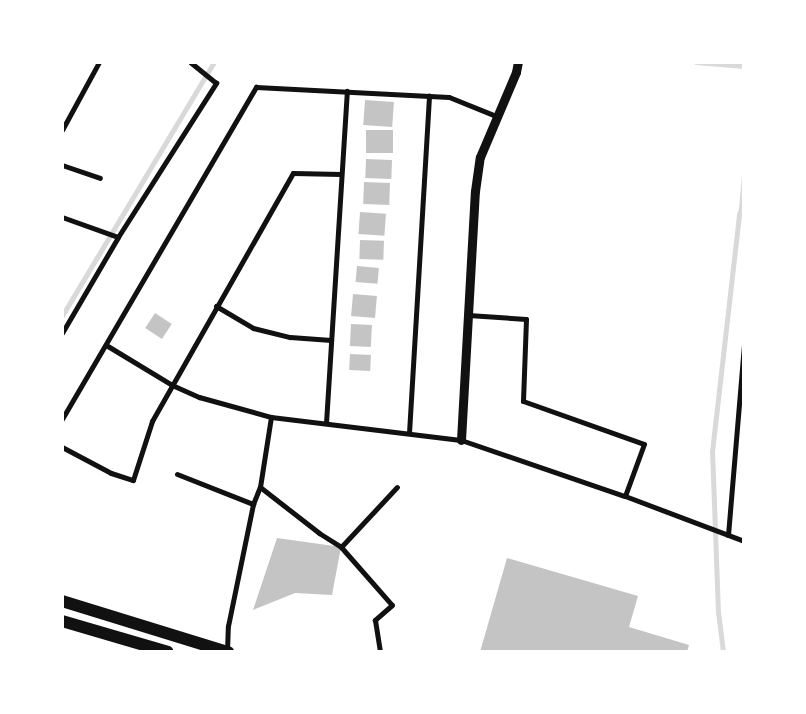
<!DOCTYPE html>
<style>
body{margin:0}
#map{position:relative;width:806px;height:714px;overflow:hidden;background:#fff;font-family:"PT Sans Narrow",sans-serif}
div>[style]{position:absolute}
.stream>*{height:4.5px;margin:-2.25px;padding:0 2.25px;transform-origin:2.25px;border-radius:2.25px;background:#d9d9d9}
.building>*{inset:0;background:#c4c4c4;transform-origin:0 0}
.minor>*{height:5px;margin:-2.5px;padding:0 2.5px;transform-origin:2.5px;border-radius:2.5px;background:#111}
.tertiary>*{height:9px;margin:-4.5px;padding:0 4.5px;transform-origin:4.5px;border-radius:4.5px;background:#111}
.primary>*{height:12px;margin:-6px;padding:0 6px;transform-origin:6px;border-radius:6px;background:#111}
span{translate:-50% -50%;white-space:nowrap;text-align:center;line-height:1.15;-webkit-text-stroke:4.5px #fff;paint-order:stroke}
.frame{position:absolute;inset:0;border:64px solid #fff;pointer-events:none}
</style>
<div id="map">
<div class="stream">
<i style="left:696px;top:62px;width:48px;rotate:4.8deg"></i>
<i style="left:62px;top:316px;width:296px;rotate:-59.1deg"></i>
<i style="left:723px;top:652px;width:39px;rotate:-97deg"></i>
<i style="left:718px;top:613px;width:161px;rotate:-92.1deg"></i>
<i style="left:712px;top:452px;width:239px;rotate:-83.5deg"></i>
<i style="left:739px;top:215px;width:6px;rotate:-72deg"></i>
<i style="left:741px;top:209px;width:37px;rotate:-85deg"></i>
</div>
<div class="building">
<i style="left:365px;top:100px;width:29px;height:25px;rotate:4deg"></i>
<i style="left:366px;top:130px;width:27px;height:23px"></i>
<i style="left:366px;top:159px;width:26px;height:19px;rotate:2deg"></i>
<i style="left:364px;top:182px;width:26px;height:22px;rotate:2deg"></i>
<i style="left:360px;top:212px;width:26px;height:22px;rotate:4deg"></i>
<i style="left:360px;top:240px;width:24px;height:19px;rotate:2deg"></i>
<i style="left:357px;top:266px;width:22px;height:16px;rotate:5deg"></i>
<i style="left:353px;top:294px;width:24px;height:22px;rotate:5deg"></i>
<i style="left:155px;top:313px;width:20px;height:18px;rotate:33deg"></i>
<i style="left:351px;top:324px;width:21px;height:22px;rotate:3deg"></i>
<i style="left:350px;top:354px;width:21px;height:16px;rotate:3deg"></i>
<i style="clip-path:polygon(277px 538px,341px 547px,332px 595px,295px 593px,253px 610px)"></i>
<i style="clip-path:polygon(507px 558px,638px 596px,629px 627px,689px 645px,687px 652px,480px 652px)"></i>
</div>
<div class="minor">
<i style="left:62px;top:130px;width:77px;rotate:-61.4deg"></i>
<i style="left:62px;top:165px;width:40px;rotate:18.9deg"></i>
<i style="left:62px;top:217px;width:59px;rotate:19.7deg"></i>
<i style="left:216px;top:306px;width:43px;rotate:30.7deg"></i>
<i style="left:253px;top:328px;width:38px;rotate:14deg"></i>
<i style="left:290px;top:337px;width:41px;rotate:4.2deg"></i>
<i style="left:468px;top:315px;width:58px;rotate:3.9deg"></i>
<i style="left:526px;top:319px;width:82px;rotate:92.1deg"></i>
<i style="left:523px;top:401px;width:128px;rotate:19.6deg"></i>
<i style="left:644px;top:444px;width:55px;rotate:110.1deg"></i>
<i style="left:62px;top:333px;width:111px;rotate:-59.7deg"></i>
<i style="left:118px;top:237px;width:183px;rotate:-57.5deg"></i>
<i style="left:216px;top:83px;width:33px;rotate:-141deg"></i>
<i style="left:106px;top:345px;width:77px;rotate:31.2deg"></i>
<i style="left:172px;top:385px;width:30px;rotate:24deg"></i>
<i style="left:199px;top:397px;width:75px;rotate:15.5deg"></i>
<i style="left:271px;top:417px;width:191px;rotate:6.9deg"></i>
<i style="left:461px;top:440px;width:173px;rotate:18.9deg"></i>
<i style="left:625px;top:496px;width:127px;rotate:20.7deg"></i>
<i style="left:62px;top:419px;width:385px;rotate:-59.7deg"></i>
<i style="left:256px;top:87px;width:193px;rotate:3deg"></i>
<i style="left:449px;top:97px;width:51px;rotate:22deg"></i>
<i style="left:326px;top:423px;width:333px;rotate:-86.4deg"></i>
<i style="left:409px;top:433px;width:338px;rotate:-86.6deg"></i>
<i style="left:62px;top:447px;width:55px;rotate:28deg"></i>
<i style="left:111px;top:473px;width:23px;rotate:18deg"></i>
<i style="left:133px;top:480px;width:62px;rotate:-72.1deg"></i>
<i style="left:152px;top:421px;width:285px;rotate:-60.4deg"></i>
<i style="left:293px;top:173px;width:48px;rotate:1.2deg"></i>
<i style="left:177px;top:474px;width:82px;rotate:21.5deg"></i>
<i style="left:260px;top:487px;width:75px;rotate:37.9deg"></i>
<i style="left:319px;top:533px;width:26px;rotate:32deg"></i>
<i style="left:341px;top:547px;width:77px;rotate:48.7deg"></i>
<i style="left:392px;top:605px;width:23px;rotate:139deg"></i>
<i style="left:375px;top:620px;width:32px;rotate:81deg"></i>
<i style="left:728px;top:535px;width:190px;rotate:-85.2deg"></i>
<i style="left:341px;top:547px;width:82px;rotate:-47deg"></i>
<i style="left:227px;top:651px;width:25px;rotate:-88deg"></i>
<i style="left:228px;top:626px;width:125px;rotate:-78.4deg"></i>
<i style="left:253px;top:504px;width:18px;rotate:-68deg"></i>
<i style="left:260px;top:487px;width:71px;rotate:-81.1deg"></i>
</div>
<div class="tertiary">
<i style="left:461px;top:440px;width:249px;rotate:-86.8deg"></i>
<i style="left:475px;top:191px;width:34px;rotate:-82deg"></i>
<i style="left:480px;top:157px;width:92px;rotate:-67deg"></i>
<i style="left:516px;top:72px;width:10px;rotate:-79deg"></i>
</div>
<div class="primary">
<i style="left:62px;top:601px;width:174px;rotate:17.1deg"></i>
<i style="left:62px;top:621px;width:110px;rotate:16.3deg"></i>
</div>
<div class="frame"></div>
</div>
